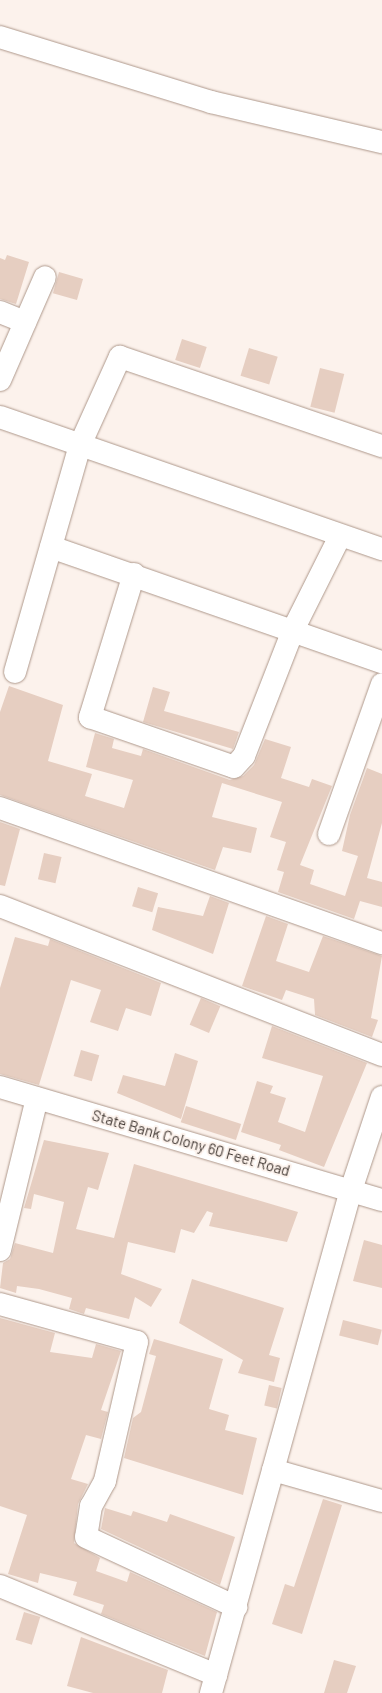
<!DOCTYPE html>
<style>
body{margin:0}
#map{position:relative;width:382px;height:1693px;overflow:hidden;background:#fcf2ec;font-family:Barlow,sans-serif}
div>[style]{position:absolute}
.building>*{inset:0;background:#e6cec1;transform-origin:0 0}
.roads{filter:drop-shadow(0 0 1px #ae988b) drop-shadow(0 0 1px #ae988b)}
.minor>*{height:22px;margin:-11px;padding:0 11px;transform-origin:11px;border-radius:11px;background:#fff}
span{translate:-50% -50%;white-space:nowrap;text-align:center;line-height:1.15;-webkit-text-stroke:4px #fcf2ec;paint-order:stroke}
.street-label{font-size:15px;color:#423934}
</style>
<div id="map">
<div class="building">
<i style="clip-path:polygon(7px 255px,29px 262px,16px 304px,0 299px,0 258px,5px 260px)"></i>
<i style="left:59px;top:272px;width:25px;height:22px;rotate:16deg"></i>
<i style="left:182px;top:339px;width:26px;height:22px;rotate:18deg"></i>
<i style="left:249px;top:348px;width:30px;height:29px;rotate:17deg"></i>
<i style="left:320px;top:368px;width:25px;height:40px;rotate:14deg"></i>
<i style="clip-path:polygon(9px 686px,63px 705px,48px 761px,92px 774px,85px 796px,124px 808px,133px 780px,86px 767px,95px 733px,114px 739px,112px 748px,141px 756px,143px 749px,230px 780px,243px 776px,254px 765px,265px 739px,291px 747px,281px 778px,309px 787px,312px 779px,332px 786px,300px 865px,314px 870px,310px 884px,345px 896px,358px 856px,342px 851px,350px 815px,367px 768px,382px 774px,382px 823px,367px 878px,382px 882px,382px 907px,360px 901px,354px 919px,278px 892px,284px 872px,277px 870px,286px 842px,270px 837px,282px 802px,222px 783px,212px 817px,257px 828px,251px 853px,223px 847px,215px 870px,0 795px,0 712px)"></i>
<i style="clip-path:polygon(153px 687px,170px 692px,164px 711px,239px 732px,233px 749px,143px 722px)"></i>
<i style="clip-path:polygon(0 822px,20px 829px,5px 886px,0 885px)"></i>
<i style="left:44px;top:853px;width:18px;height:27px;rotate:13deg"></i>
<i style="left:138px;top:887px;width:21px;height:20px;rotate:17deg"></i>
<i style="clip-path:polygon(210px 896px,229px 903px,213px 954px,152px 930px,158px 907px,203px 916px)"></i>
<i style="clip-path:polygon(266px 916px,288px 924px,276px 961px,309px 972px,323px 936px,382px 956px,371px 1018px,378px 1020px,372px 1037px,315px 1015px,314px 999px,286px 990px,282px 1000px,242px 986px)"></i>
<i style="clip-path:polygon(15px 937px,48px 946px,50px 939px,161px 983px,151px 1016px,126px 1008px,118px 1031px,90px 1022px,101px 990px,71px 980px,39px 1085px,0 1074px,0 988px)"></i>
<i style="left:201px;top:998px;width:21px;height:29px;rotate:23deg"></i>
<i style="clip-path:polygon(272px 1026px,367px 1063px,324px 1167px,279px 1150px,281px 1145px,241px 1132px,257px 1081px,273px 1086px,270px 1093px,286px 1098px,278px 1122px,305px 1132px,323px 1076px,262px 1058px)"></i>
<i style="left:81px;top:1050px;width:19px;height:27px;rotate:16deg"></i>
<i style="clip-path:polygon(175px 1053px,198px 1061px,181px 1119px,117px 1093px,123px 1075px,165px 1086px)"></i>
<i style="left:186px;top:1106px;width:58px;height:17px;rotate:18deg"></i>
<i style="clip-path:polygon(44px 1140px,109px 1153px,98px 1190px,88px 1187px,76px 1229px,114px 1238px,134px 1164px,298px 1212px,287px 1242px,209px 1226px,213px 1213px,207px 1211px,194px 1233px,181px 1229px,175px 1253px,128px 1242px,121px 1274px,162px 1289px,151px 1307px,135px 1297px,129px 1319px,86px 1308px,84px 1314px,69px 1309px,72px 1298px,39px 1289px,17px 1286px,16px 1293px,0 1288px,3px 1263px,10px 1259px,15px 1243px,53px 1253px,64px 1202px,34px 1194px,31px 1209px,24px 1208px)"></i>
<i style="clip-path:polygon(364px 1240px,382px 1245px,382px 1288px,353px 1281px)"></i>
<i style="clip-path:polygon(192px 1279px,284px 1308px,269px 1355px,280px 1358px,274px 1382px,238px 1373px,243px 1360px,179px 1323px)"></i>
<i style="clip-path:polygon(0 1318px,55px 1333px,50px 1352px,92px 1358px,96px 1344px,121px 1351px,101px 1410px,108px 1412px,101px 1439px,86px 1435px,71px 1479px,88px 1484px,78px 1504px,74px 1543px,100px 1558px,96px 1571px,127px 1582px,130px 1572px,217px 1612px,205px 1656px,101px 1614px,104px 1605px,73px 1595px,77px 1582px,40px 1573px,38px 1583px,8px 1574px,27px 1515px,0 1506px)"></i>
<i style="left:343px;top:1320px;width:40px;height:16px;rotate:14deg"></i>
<i style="clip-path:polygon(154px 1339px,223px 1359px,209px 1409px,229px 1415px,225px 1430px,257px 1438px,243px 1495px,124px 1458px,133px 1418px,141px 1412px,156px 1356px,149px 1354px)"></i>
<i style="left:269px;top:1385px;width:13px;height:21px;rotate:13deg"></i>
<i style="clip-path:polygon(323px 1499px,342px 1505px,302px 1634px,272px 1624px,285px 1584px,294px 1587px)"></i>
<i style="clip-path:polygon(105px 1508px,131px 1516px,133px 1511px,167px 1522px,170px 1514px,235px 1537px,220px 1585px,101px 1529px)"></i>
<i style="left:24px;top:1612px;width:17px;height:29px;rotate:17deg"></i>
<i style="clip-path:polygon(81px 1637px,168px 1670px,162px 1693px,93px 1693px,67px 1686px)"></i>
<i style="clip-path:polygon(334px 1660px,356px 1666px,347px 1693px,324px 1693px)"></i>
</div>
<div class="roads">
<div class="minor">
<i style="left:0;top:37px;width:221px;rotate:17.1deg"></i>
<i style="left:211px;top:102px;width:176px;rotate:13.2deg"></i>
<i style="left:0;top:312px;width:27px;rotate:22deg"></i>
<i style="left:0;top:380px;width:112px;rotate:-66.4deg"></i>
<i style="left:0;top:417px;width:404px;rotate:19.1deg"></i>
<i style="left:51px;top:547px;width:350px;rotate:19.2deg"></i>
<i style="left:134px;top:574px;width:150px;rotate:107.1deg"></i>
<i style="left:90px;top:717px;width:152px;rotate:19.1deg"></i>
<i style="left:234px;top:767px;width:15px;rotate:-48deg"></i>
<i style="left:244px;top:756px;width:135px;rotate:-68.7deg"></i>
<i style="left:293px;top:630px;width:105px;rotate:-63.4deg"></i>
<i style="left:15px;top:672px;width:236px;rotate:-74deg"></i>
<i style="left:80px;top:445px;width:97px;rotate:-65.6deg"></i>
<i style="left:120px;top:357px;width:277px;rotate:18.8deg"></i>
<i style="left:0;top:808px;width:405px;rotate:19.5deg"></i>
<i style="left:329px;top:834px;width:159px;rotate:-70.5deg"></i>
<i style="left:0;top:906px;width:410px;rotate:21.3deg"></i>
<i style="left:0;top:1087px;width:398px;rotate:16.5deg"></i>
<i style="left:0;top:1250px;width:156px;rotate:-76.3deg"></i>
<i style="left:0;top:1304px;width:142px;rotate:15.5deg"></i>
<i style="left:137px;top:1342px;width:143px;rotate:103deg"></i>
<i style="left:105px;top:1481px;width:29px;rotate:119deg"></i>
<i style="left:91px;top:1506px;width:31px;rotate:99deg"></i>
<i style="left:86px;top:1537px;width:166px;rotate:25deg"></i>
<i style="left:273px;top:1470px;width:113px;rotate:15.9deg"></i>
<i style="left:0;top:1586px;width:234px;rotate:22.4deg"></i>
<i style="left:211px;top:1693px;width:522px;rotate:-74.45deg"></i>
<i style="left:351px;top:1190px;width:98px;rotate:-71.6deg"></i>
</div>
</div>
<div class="street-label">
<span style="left:191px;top:1143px;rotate:16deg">State Bank Colony 60 Feet Road</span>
</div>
</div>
